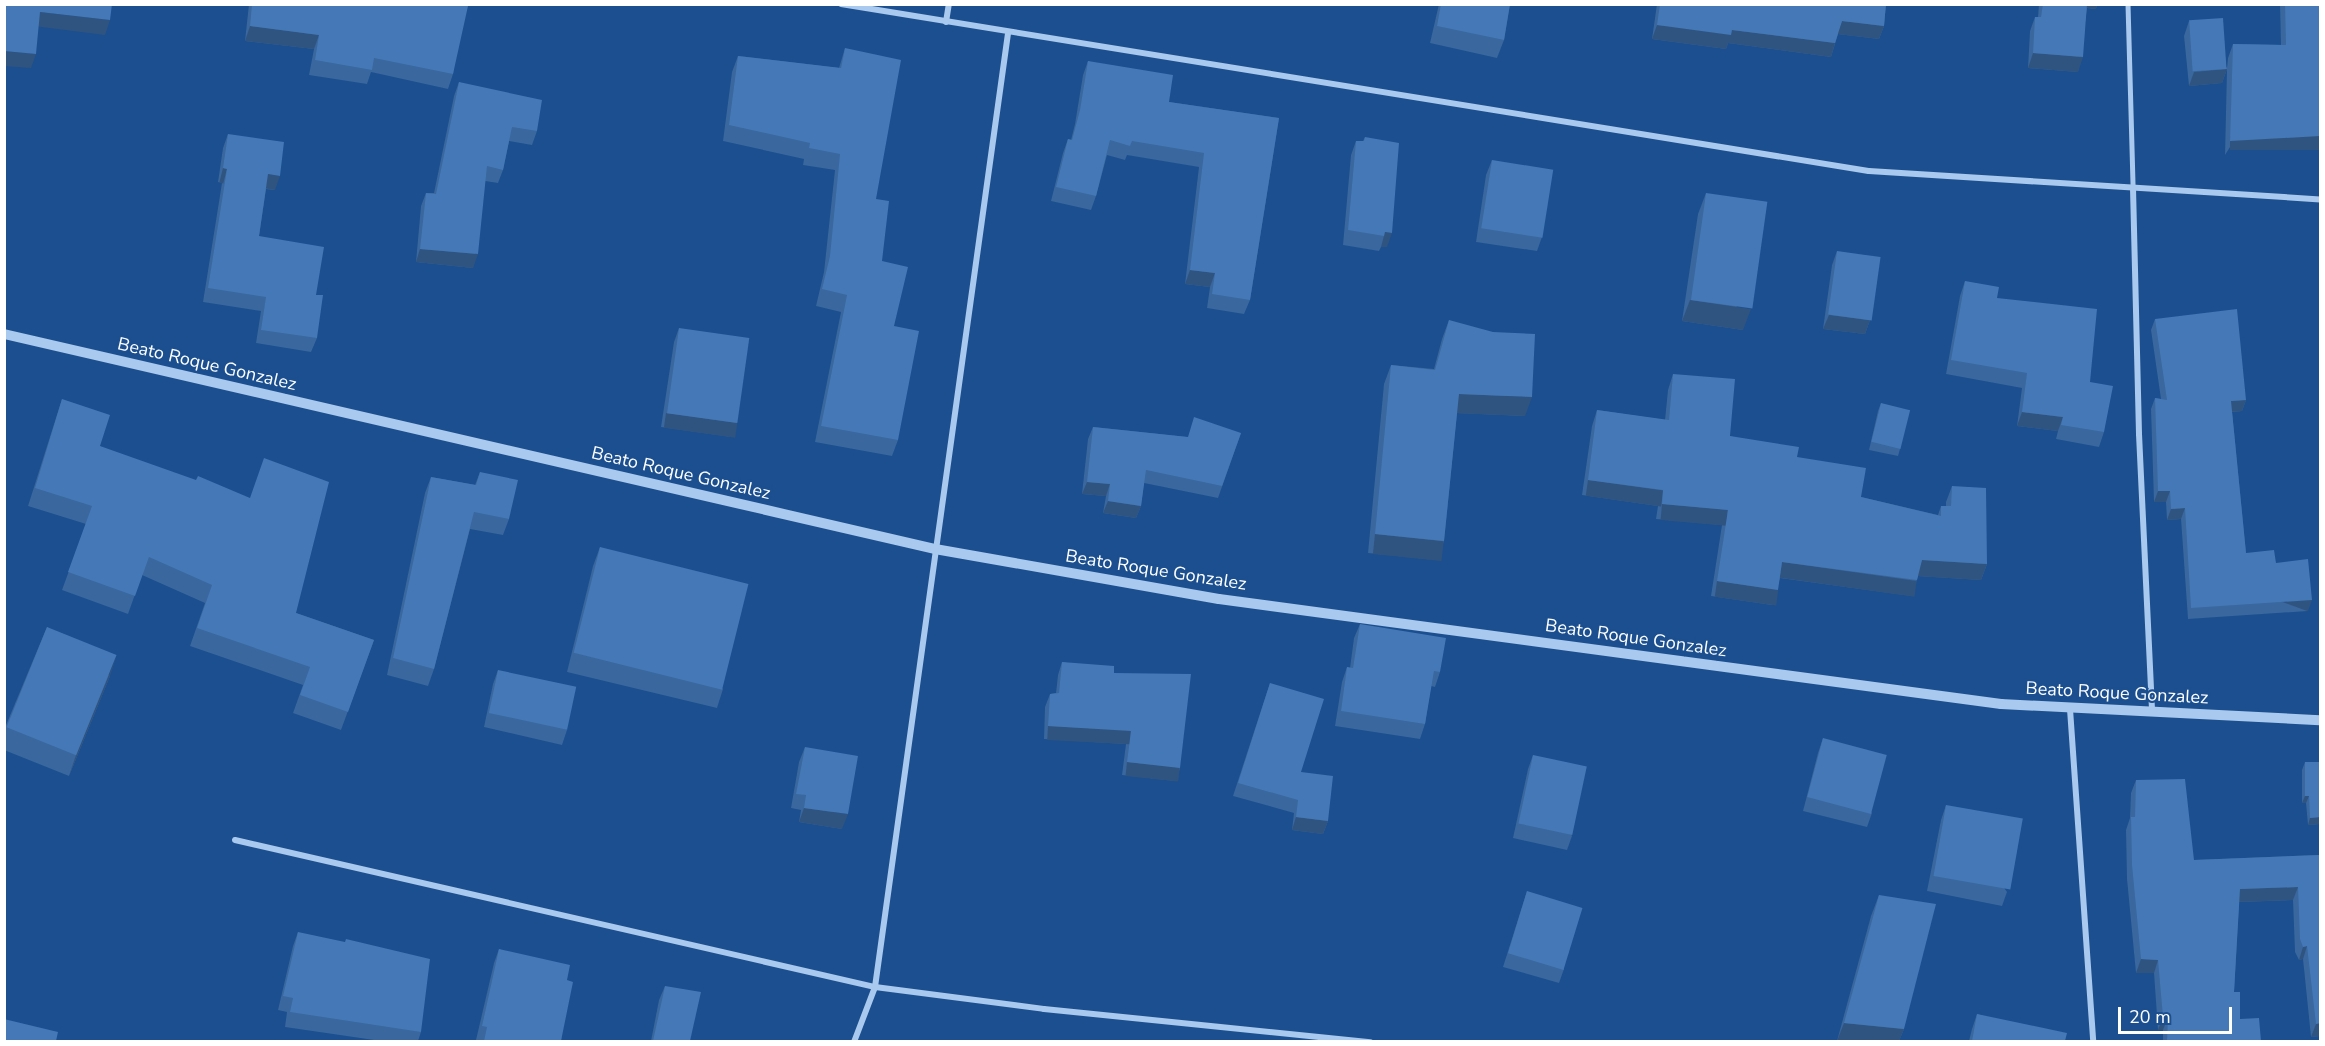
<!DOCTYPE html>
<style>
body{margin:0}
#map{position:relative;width:2325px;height:1046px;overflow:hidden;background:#1b4f8f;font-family:"Nunito Sans",sans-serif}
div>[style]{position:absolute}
.service>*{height:4.5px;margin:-2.25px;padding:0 2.25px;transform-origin:2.25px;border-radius:2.25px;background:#a9c9ee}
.minor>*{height:6px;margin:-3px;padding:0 3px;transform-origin:3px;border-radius:3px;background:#a9c9ee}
.tertiary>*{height:10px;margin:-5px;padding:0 5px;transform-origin:5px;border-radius:5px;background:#a9c9ee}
.wall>*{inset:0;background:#3a679d}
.shaded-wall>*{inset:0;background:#305480;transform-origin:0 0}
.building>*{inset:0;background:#4478b7;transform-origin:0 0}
span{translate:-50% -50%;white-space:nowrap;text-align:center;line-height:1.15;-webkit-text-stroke:4.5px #1b4f8f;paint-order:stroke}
.street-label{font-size:18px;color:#fff}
.frame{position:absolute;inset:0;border:6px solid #fff;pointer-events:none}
.scale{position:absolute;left:2118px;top:1007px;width:114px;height:27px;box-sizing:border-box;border:3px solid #fff;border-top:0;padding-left:8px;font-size:18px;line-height:21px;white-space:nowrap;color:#fff;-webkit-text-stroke:4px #1b4f8f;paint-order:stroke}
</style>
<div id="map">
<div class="service">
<i style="left:2128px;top:4px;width:184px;rotate:88.4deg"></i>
</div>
<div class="minor">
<i style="left:841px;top:4px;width:1041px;rotate:9.23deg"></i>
<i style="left:1869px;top:171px;width:452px;rotate:3.6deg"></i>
<i style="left:946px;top:22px;width:18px;rotate:-81deg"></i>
<i style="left:2133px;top:188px;width:246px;rotate:88.6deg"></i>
<i style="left:2139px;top:434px;width:276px;rotate:87.3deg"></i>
<i style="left:2070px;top:709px;width:334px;rotate:86deg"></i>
<i style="left:235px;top:840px;width:657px;rotate:12.94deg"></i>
<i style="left:875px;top:987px;width:170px;rotate:7.4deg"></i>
<i style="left:1044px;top:1009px;width:328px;rotate:5.8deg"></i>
<i style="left:854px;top:1042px;width:59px;rotate:-69.1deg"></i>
<i style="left:875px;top:987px;width:962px;rotate:-82.06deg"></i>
</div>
<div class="tertiary">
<i style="left:4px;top:334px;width:956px;rotate:13deg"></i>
<i style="left:935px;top:549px;width:288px;rotate:10deg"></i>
<i style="left:1219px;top:599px;width:789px;rotate:7.65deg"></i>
<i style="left:2001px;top:704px;width:319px;rotate:2.9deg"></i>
</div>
<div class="wall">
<i style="clip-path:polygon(249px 4px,462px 4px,453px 74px,448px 89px,371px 72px,367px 84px,309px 75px,314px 49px,245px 41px)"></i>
<i style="clip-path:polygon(1439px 4px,1510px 4px,1504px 40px,1497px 58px,1430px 43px)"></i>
<i style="clip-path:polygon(1657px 4px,1886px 4px,1884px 26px,1879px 39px,1838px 34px,1831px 57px,1728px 43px,1726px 49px,1652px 39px)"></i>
<i style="clip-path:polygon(2039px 4px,2097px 4px,2096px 9px,2087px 8px,2078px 72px,2028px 68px,2030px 31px,2035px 17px,2038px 17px)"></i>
<i style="clip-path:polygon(2280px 4px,2320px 4px,2225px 155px,2227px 69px,2222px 83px,2189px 86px,2184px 36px,2189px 21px,2227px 68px,2228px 58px,2233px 44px,2281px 45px)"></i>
<i style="clip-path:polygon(845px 48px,876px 199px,882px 261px,894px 326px,898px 440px,892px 456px,815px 442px,841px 312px,816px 306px,824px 272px,835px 170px,803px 165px,804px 159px,723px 141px,732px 72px,738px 56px,839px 68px)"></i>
<i style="clip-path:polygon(1088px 61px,1169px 102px,1279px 118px,1250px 300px,1244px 314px,1207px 308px,1210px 287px,1185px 284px,1199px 167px,1127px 155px,1125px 160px,1107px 155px,1096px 196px,1091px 210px,1051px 201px,1063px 153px,1068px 139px,1071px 140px,1075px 124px,1083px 75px)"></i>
<i style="clip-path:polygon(459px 82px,537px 131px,532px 145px,509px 141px,503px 170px,498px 183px,485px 181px,473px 268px,416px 262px,421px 206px,426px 193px,434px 193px,454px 96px)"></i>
<i style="clip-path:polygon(228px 134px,275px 190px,266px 189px,259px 236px,316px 295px,317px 338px,311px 352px,256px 343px,261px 311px,203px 302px,222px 183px,218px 182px,223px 148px)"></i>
<i style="clip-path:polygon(1365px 137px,1387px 247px,1381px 247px,1379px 251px,1343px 245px,1351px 155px,1356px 141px,1363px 141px)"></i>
<i style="clip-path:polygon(1492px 160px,1542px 237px,1537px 251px,1476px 242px,1486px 175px)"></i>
<i style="clip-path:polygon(1706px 193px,1743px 330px,1682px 321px,1698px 214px)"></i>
<i style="clip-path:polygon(1837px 251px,1870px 320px,1865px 334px,1823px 329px,1832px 265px)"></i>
<i style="clip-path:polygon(1965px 281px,1997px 298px,2090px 382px,2104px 432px,2099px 447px,2056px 439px,2058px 431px,2017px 426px,2022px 388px,1946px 374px,1960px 296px)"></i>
<i style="clip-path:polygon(2155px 319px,2246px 400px,2242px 411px,2232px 412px,2246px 553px,2276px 563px,2308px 611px,2188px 619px,2181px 519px,2167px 520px,2166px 502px,2154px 502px,2151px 409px,2155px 398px,2161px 399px,2151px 330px)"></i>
<i style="clip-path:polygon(1449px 320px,1525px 416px,1457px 413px,1444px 541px,1437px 560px,1368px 553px,1384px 384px,1391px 365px,1434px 369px,1442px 339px)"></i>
<i style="clip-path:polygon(679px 328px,737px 423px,732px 437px,661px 427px,674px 342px)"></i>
<i style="clip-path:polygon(1673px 374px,1730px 436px,1797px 457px,1861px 497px,1938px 515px,1941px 506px,1946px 506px,1946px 502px,1952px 486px,1987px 564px,1981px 580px,1918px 576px,1912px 596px,1780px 578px,1772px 605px,1711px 596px,1722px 525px,1656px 519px,1658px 506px,1582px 495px,1592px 426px,1597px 410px,1665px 420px,1668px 390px)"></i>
<i style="clip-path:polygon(62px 399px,100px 446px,296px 613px,374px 640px,341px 730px,293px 713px,303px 685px,190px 646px,205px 603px,142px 575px,128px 614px,62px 590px,86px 524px,28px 506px)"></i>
<i style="clip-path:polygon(1881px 403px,1900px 449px,1898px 456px,1869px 450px,1878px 411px)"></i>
<i style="clip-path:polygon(1093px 427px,1187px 437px,1241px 433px,1218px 498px,1144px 483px,1141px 506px,1136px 518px,1103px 513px,1106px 496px,1082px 494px,1088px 439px)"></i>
<i style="clip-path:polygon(480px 472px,509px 519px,503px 535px,470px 529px,434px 669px,428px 686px,387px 675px,425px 493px,431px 477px,475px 485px)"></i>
<i style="clip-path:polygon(600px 547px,723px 689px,717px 708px,567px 672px,593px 566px)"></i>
<i style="clip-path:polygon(1360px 624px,1440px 672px,1435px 687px,1431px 686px,1425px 724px,1420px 739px,1335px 726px,1342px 682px,1347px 667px,1350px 668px,1354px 638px)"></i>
<i style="clip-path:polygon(47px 627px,110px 676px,69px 776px,4px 750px,4px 730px)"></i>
<i style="clip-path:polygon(1062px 662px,1114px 673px,1180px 768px,1176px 781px,1122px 775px,1126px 744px,1044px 739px,1045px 707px,1050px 694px,1056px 693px,1058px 675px)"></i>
<i style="clip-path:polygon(498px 670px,567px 730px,562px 745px,484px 727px,493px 684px)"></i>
<i style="clip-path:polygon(1270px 683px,1301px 772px,1328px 821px,1323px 834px,1292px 830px,1294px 813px,1233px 796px)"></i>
<i style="clip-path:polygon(1823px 738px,1872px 813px,1867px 827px,1803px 811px,1818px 753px)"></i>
<i style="clip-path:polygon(805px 747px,842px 829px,799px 822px,801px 810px,791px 808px,799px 762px)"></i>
<i style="clip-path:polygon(1533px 755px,1572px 836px,1567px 850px,1513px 838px,1528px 769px)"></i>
<i style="clip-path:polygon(2305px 762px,2320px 762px,2320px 824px,2308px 825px,2306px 803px,2302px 803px,2302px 770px)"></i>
<i style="clip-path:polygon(2136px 780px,2194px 860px,2320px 855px,2320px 1036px,2311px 1037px,2303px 959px,2299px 960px,2295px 952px,2293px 900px,2239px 902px,2234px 992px,2240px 1019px,2261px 1041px,2163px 1041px,2163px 1030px,2158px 1030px,2154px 973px,2136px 973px,2127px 879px,2126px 830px,2130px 818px,2131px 793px)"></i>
<i style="clip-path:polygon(1946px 805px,2007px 892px,2002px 906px,1927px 891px,1941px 820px)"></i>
<i style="clip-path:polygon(1527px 891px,1564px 969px,1559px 983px,1503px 967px)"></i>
<i style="clip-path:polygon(1879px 895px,1904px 1029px,1899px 1041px,1837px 1041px,1871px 916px)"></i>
<i style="clip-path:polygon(298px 932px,421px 1032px,418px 1041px,381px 1041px,285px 1027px,287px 1012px,278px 1010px,293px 946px)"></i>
<i style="clip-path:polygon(499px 949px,567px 980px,561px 1041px,482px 1041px,476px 1040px,494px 963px)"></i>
<i style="clip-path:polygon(665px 986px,690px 1041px,651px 1041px,659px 1000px)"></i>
<i style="clip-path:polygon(1977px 1014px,2065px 1041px,1969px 1041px,1972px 1029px)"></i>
</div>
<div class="shaded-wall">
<i style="clip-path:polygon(2083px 4px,2097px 4px,2096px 9px,2082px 7px)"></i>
<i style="clip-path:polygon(40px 12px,110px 20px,105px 35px,34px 26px)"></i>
<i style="clip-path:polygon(1842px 21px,1884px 26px,1879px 39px,1837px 34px)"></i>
<i style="clip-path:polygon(1657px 25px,1732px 30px,1835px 43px,1831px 57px,1728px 43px,1726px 49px,1652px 39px)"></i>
<i style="clip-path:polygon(250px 26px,319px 35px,314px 49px,245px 41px)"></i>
<i style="clip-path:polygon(4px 51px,36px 54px,31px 68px,4px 66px)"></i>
<i style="clip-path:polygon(2033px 53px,2083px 57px,2078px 72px,2028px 68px)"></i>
<i style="clip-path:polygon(2227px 69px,2222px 83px,2189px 86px,2194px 72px)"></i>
<i style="left:2320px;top:136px;width:14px;height:90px;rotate:90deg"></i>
<i style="left:223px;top:168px;width:4px;height:15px;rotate:14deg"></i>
<i style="clip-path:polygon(268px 174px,280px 176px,275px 190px,263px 188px)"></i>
<i style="clip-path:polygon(1385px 232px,1392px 233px,1387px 247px,1381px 247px)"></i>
<i style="clip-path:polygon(420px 249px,478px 254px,473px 268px,416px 262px)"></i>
<i style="clip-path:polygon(1190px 270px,1215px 273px,1210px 287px,1185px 284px)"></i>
<i style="clip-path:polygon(1690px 300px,1751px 309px,1743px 330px,1682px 321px)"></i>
<i style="clip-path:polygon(1829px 315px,1870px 320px,1865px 334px,1823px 329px)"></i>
<i style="clip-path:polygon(1459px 394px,1532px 397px,1525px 416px,1452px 413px)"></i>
<i style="clip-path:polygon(2246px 400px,2242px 411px,2227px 412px,2231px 401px)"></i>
<i style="clip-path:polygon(2022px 412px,2063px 417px,2058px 431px,2017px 426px)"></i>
<i style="left:666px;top:413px;width:72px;height:15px;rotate:8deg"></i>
<i style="left:1588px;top:480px;width:76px;height:16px;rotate:8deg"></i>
<i style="clip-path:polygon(1087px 482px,1110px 484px,1106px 496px,1082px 494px)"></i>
<i style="clip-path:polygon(2158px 491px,2170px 491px,2166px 502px,2154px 502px)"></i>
<i style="clip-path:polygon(1108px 501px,1141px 506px,1136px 518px,1103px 513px)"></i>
<i style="left:1662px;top:504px;width:66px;height:16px;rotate:5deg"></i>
<i style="clip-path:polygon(2185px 508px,2181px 519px,2167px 520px,2171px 509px)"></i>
<i style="left:1375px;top:534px;width:69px;height:20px;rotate:6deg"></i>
<i style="clip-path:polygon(1922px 560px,1987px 564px,1981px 580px,1916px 576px)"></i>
<i style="left:1782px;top:562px;width:136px;height:16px;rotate:8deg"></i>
<i style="left:1717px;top:581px;width:62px;height:16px;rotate:8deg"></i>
<i style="left:2312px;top:600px;width:12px;height:121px;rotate:110deg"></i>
<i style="clip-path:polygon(117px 655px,110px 676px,69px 776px,76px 755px)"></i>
<i style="left:1048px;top:726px;width:83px;height:14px;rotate:3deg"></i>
<i style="left:1127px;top:762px;width:53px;height:14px;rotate:6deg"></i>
<i style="clip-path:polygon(2305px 796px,2309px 796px,2306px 803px,2302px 803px)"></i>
<i style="clip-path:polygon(804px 808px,848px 814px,842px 829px,799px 822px)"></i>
<i style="clip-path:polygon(1296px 817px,1328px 821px,1323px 834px,1292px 830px)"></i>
<i style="clip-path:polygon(2320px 817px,2320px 824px,2308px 825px,2310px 818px)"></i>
<i style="clip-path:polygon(2298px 887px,2293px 900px,2235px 902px,2240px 889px)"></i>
<i style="clip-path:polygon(2307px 946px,2303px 959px,2299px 960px,2303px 947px)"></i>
<i style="clip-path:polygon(2141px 959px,2158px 960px,2154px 973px,2136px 973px)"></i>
<i style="clip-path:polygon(2163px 1017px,2168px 1017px,2163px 1030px,2158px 1030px)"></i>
<i style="clip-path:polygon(1844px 1023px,1904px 1029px,1899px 1041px,1837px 1041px)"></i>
<i style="clip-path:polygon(2320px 1023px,2320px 1036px,2311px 1037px,2316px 1024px)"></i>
</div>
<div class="building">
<i style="clip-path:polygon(4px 4px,112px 4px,110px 20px,40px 12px,36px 54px,4px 51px)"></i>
<i style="clip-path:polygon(252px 4px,462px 4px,468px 6px,453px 74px,374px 58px,372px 70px,315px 60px,319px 35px,250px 26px)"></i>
<i style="clip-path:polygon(1441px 4px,1510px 4px,1504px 40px,1437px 26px)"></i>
<i style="clip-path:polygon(1660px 4px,1886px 4px,1884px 26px,1842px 21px,1835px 43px,1732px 30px,1731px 35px,1657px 25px)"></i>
<i style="clip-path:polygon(2043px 4px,2087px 4px,2083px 57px,2033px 53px,2035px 17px,2041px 17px)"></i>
<i style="clip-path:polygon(2285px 4px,2320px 4px,2320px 136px,2230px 141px,2233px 44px,2286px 45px)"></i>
<i style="left:2223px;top:18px;width:51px;height:34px;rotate:86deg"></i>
<i style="clip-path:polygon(845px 48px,901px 60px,876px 199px,889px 201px,882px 261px,908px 267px,894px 326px,919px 331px,898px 440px,821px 426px,847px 295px,822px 289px,830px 256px,840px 154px,809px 148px,810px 143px,729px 125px,738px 56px,841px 68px)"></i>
<i style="clip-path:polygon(1088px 61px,1173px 75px,1169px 102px,1279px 118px,1250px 300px,1212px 294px,1215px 273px,1190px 270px,1204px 153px,1132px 141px,1130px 146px,1110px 140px,1096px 196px,1056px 187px,1068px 139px,1072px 140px,1080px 110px)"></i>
<i style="clip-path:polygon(459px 82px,542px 100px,537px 131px,512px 127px,503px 170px,487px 166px,478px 254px,420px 249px,426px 193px,436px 194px)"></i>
<i style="clip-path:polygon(228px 134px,284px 142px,280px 176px,268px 174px,259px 236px,324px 247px,316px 295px,323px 295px,317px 338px,261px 330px,266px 297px,208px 288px,227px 169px,223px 168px)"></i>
<i style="clip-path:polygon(1365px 137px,1399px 143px,1392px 233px,1385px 232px,1384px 236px,1348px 230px,1356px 141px,1364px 141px)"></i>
<i style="left:1492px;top:160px;width:62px;height:69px;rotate:9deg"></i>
<i style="left:1706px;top:193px;width:62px;height:108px;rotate:8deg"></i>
<i style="left:1837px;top:251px;width:44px;height:64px;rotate:8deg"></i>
<i style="clip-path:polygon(1965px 281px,1999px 287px,1997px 298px,2097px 309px,2090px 382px,2113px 386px,2104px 432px,2061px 425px,2063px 417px,2022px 412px,2027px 373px,1951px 360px)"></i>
<i style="clip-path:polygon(2237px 309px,2246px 400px,2231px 401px,2246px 553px,2274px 550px,2276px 563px,2308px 559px,2312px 600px,2191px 608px,2185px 508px,2171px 509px,2170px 491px,2158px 491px,2155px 398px,2167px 400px,2155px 319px)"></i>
<i style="clip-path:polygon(1449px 320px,1493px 332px,1535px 334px,1532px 397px,1459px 394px,1444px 541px,1375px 534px,1391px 365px,1435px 370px)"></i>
<i style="left:679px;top:328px;width:71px;height:86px;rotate:8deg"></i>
<i style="clip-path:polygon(1673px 374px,1735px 379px,1730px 436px,1799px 447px,1797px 457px,1866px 468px,1861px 497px,1941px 516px,1941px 506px,1951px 506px,1952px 486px,1986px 488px,1987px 564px,1922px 560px,1917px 580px,1782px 562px,1778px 590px,1717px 581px,1728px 510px,1662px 504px,1663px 490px,1588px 480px,1597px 410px,1669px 420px)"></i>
<i style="clip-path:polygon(62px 399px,110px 415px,100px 446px,196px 480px,198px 476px,250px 498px,264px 458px,329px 482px,296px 613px,374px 640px,348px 712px,300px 695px,310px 667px,197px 628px,212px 585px,149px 557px,135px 596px,68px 572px,92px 506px,35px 488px)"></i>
<i style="left:1881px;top:403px;width:30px;height:40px;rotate:14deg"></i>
<i style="clip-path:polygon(1194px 417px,1241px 433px,1222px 486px,1146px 470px,1141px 506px,1108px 501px,1110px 484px,1087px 482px,1093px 427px,1188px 437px)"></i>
<i style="clip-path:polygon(480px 472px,518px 480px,509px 519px,474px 512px,434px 669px,393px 658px,431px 477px,476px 485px)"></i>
<i style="left:600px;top:547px;width:153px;height:109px;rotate:14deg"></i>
<i style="clip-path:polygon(1360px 624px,1446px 638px,1440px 672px,1434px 671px,1425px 724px,1341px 711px,1347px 667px,1353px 668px)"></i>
<i style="left:47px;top:627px;width:75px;height:108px;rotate:22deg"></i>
<i style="clip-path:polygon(1062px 662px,1114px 666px,1114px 673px,1191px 674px,1180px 768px,1127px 762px,1131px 731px,1048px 726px,1050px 694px,1059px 693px)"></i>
<i style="left:498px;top:670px;width:80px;height:44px;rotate:12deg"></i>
<i style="clip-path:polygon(1270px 683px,1324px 699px,1301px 772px,1333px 776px,1328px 821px,1296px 817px,1298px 800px,1238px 783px)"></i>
<i style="left:1823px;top:738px;width:66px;height:61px;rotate:15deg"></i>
<i style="clip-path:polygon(805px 747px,858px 756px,848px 814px,804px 808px,806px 795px,796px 794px)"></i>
<i style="left:1533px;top:755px;width:55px;height:70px;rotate:12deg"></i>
<i style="clip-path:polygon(2305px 762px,2320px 762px,2320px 817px,2310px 818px,2309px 796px,2305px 796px)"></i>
<i style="clip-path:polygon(2185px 779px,2194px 860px,2320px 855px,2320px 1023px,2316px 1024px,2307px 946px,2303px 947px,2300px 939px,2298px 887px,2240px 889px,2234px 992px,2240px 992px,2240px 1019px,2259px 1018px,2261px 1041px,2167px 1041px,2168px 1017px,2163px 1017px,2158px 960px,2141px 959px,2132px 865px,2131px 817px,2135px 817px,2136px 780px)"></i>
<i style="left:1946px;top:805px;width:78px;height:72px;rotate:10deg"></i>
<i style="left:1527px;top:891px;width:58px;height:65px;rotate:17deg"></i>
<i style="clip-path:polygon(1879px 895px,1936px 904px,1904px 1029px,1844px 1023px)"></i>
<i style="clip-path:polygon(298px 932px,345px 942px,346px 939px,430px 959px,421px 1032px,290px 1012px,293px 998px,283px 996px)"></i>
<i style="clip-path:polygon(499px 949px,570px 965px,567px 980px,573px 982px,561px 1041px,484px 1041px,487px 1027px,482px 1026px)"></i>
<i style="clip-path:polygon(665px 986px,701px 992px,690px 1041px,653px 1041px)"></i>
<i style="clip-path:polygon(1977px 1014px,2067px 1033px,2065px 1041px,1972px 1041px)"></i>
<i style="clip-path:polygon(4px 1019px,58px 1032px,56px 1041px,4px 1041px)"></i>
</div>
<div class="street-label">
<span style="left:207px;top:364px;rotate:13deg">Beato Roque Gonzalez</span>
<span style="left:681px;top:473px;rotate:13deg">Beato Roque Gonzalez</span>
<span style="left:1156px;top:570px;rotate:9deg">Beato Roque Gonzalez</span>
<span style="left:1636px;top:638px;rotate:8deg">Beato Roque Gonzalez</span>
<span style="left:2117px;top:693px;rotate:3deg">Beato Roque Gonzalez</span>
</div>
<div class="frame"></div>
<div class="scale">20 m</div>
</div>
